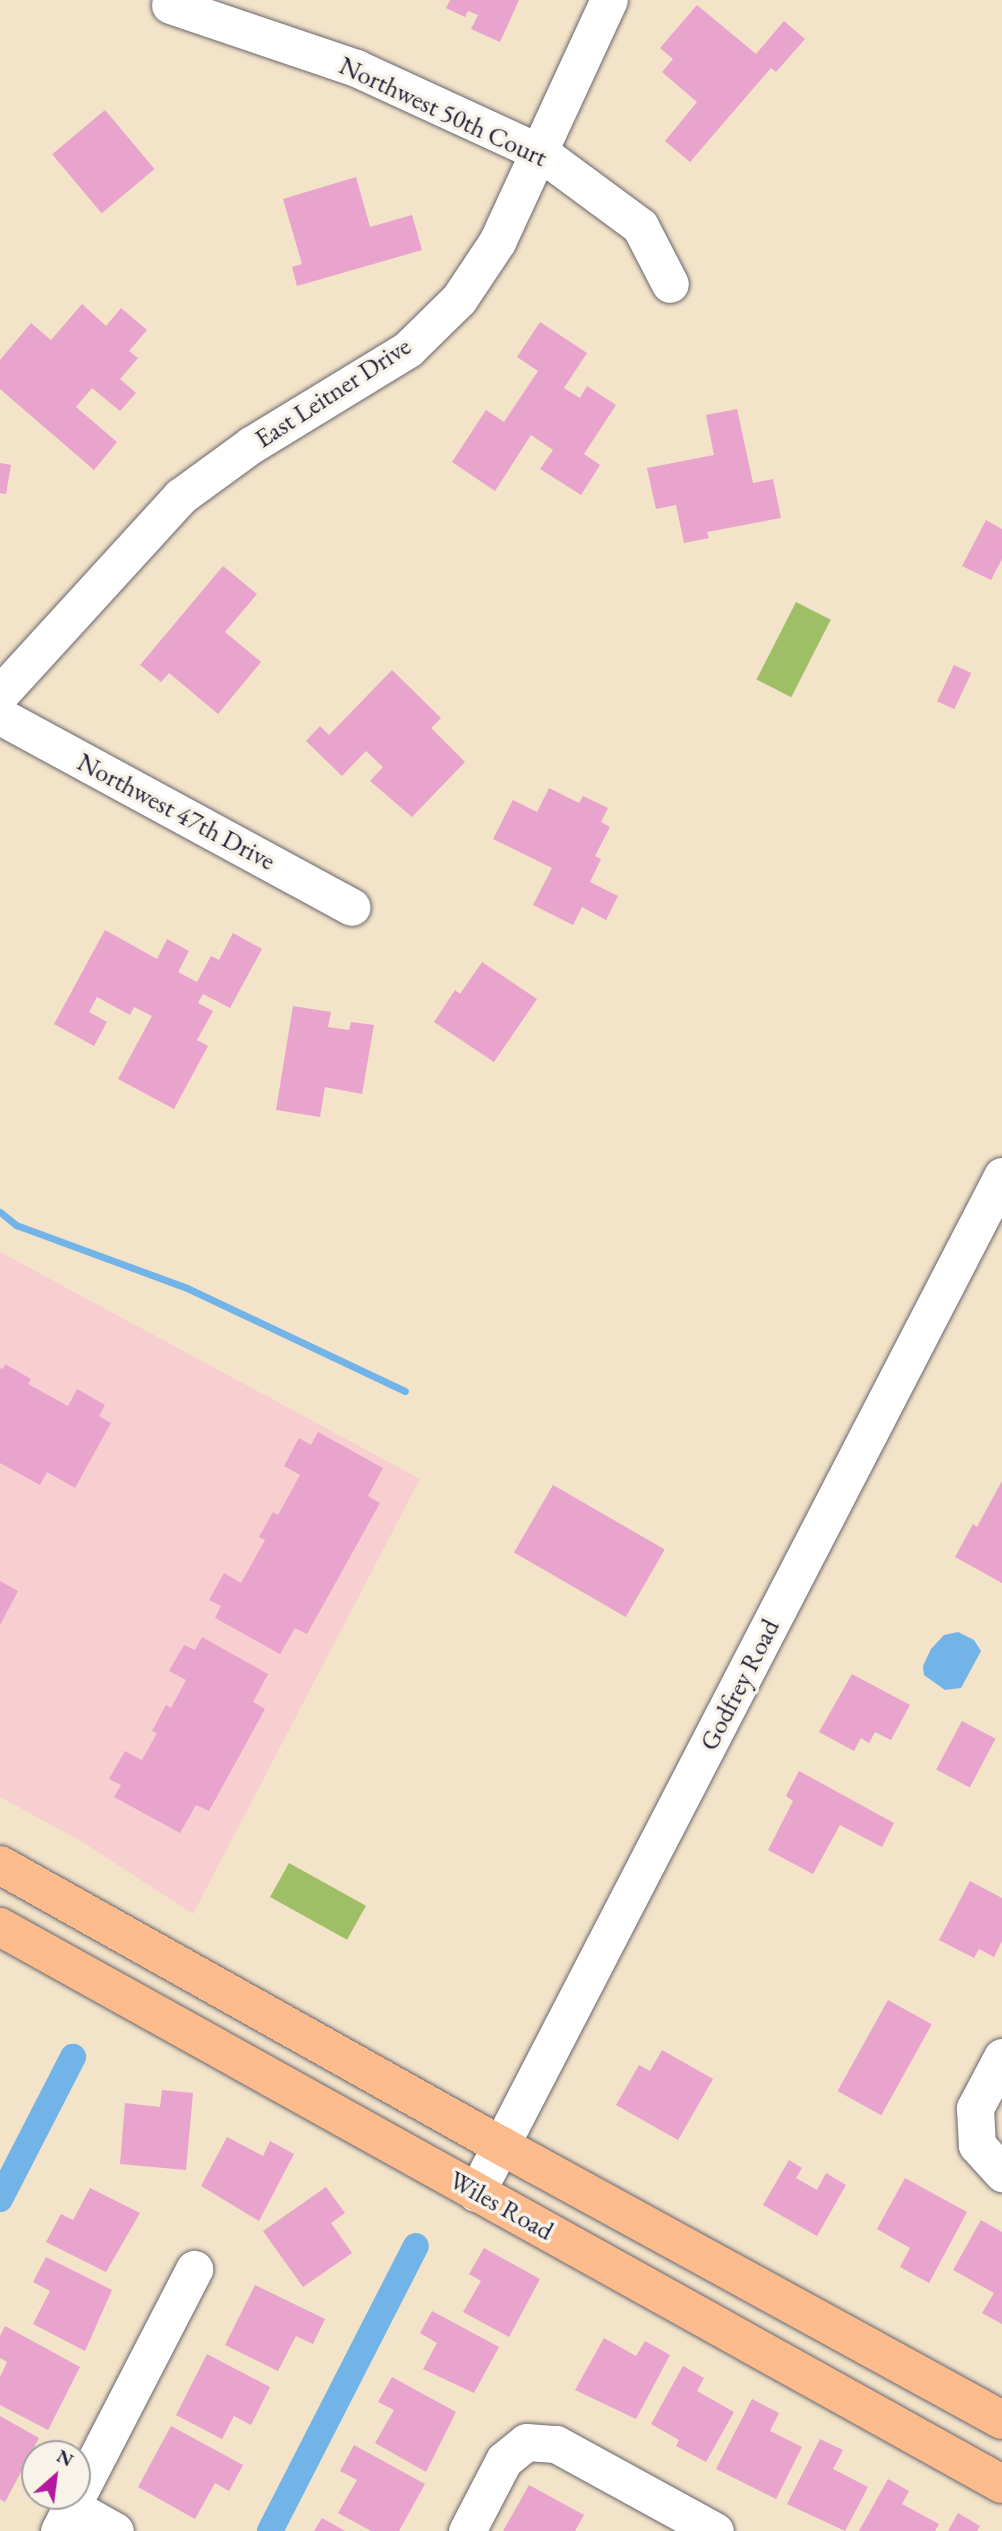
<!DOCTYPE html>
<style>
body{margin:0}
#map{position:relative;width:1002px;height:2531px;overflow:hidden;background:#f2e3c9;font-family:"EB Garamond",serif}
div>[style]{position:absolute}
.built>*{inset:0;background:#f7cfd0}
.green>*{inset:0;background:#9fbf67;transform-origin:0 0}
.water>*{inset:0;background:#72b4e7}
.stream>*{height:7px;margin:-3.5px;padding:0 3.5px;transform-origin:3.5px;border-radius:3.5px;background:#72b4e7}
.canal>*{height:26px;margin:-13px;padding:0 13px;transform-origin:13px;border-radius:13px;background:#72b4e7}
.building>*{inset:0;background:#e8a4cd;transform-origin:0 0}
.roads{filter:drop-shadow(0 0 2px #6b666d) drop-shadow(0 0 2px #6b666d)}
.minor>*{height:37px;margin:-18.5px;padding:0 18.5px;transform-origin:18.5px;border-radius:18.5px;background:#fff}
.major>*{height:38px;margin:-19px;padding:0 19px;transform-origin:19px;border-radius:19px;background:#fbbb8c}
span{translate:-50% -50%;white-space:nowrap;text-align:center;line-height:1.15;-webkit-text-stroke:7px #f7f3e8;paint-order:stroke}
.street-label{font-size:26px;color:#22223b}
.north{position:absolute;left:21px;top:2440px;width:70px;height:70px;box-sizing:border-box;background:#f7f3e8;border:2px solid #a29fa3;border-radius:50%;rotate:28deg;font-size:19px;font-weight:700;line-height:28px;text-align:center;color:#22223b}
.north::after{content:'';display:block;margin:auto;width:24px;height:32px;background:#b5179e;clip-path:polygon(50% 0,100% 100%,50% 72%,0 100%)}
</style>
<div id="map">
<div class="built">
<i style="clip-path:polygon(0 1252px,420px 1479px,193px 1914px,81px 1841px,0 1797px)"></i>
</div>
<div class="green">
<i style="left:796px;top:602px;width:39px;height:87px;rotate:27deg"></i>
<i style="left:289px;top:1863px;width:88px;height:39px;rotate:29deg"></i>
</div>
<div class="water">
<i style="clip-path:polygon(958px 1632px,974px 1640px,981px 1651px,961px 1688px,945px 1690px,924px 1675px,923px 1666px,931px 1649px,944px 1635px)"></i>
</div>
<div class="stream">
<i style="left:0;top:1212px;width:21px;rotate:39deg"></i>
<i style="left:16px;top:1225px;width:182px;rotate:20.2deg"></i>
<i style="left:187px;top:1288px;width:241px;rotate:25.3deg"></i>
</div>
<div class="canal">
<i style="left:0;top:2199px;width:160px;rotate:-62.8deg"></i>
<i style="left:270px;top:2531px;width:320px;rotate:-62.9deg"></i>
</div>
<div class="building">
<i style="clip-path:polygon(450px 0,519px 0,500px 42px,471px 29px,478px 15px,468px 11px,465px 17px,446px 8px)"></i>
<i style="clip-path:polygon(697px 5px,756px 54px,784px 21px,805px 39px,776px 72px,771px 68px,690px 162px,665px 141px,697px 102px,662px 72px,673px 59px,660px 48px)"></i>
<i style="left:105px;top:110px;width:77px;height:69px;rotate:50deg"></i>
<i style="clip-path:polygon(356px 177px,370px 227px,412px 215px,422px 250px,297px 286px,292px 267px,302px 264px,283px 199px)"></i>
<i style="clip-path:polygon(82px 304px,106px 326px,121px 308px,147px 330px,129px 351px,138px 358px,120px 379px,136px 393px,120px 411px,92px 388px,76px 407px,117px 442px,94px 470px,0 389px,0 360px,31px 323px,51px 340px)"></i>
<i style="clip-path:polygon(540px 322px,587px 353px,564px 388px,580px 398px,587px 386px,616px 405px,584px 454px,600px 465px,581px 495px,540px 469px,553px 450px,531px 435px,495px 491px,452px 462px,486px 410px,504px 422px,538px 371px,517px 357px)"></i>
<i style="clip-path:polygon(737px 409px,753px 483px,773px 479px,781px 518px,707px 532px,709px 538px,684px 543px,676px 505px,656px 509px,647px 468px,714px 455px,706px 415px)"></i>
<i style="clip-path:polygon(0 463px,11px 465px,6px 494px,0 493px)"></i>
<i style="clip-path:polygon(986px 520px,1002px 529px,1002px 559px,991px 580px,962px 566px)"></i>
<i style="clip-path:polygon(223px 566px,257px 594px,225px 632px,261px 662px,218px 714px,169px 673px,161px 682px,140px 665px)"></i>
<i style="left:954px;top:665px;width:19px;height:40px;rotate:25deg"></i>
<i style="clip-path:polygon(392px 670px,441px 718px,431px 728px,465px 762px,412px 817px,370px 781px,383px 767px,366px 751px,342px 776px,306px 741px,320px 726px,329px 735px)"></i>
<i style="clip-path:polygon(549px 788px,579px 803px,583px 796px,608px 808px,601px 822px,610px 827px,595px 856px,601px 859px,590px 882px,618px 896px,606px 920px,582px 907px,573px 925px,533px 905px,552px 868px,493px 839px,513px 800px,537px 812px)"></i>
<i style="clip-path:polygon(105px 930px,157px 959px,167px 939px,189px 951px,178px 972px,197px 982px,211px 956px,219px 960px,233px 933px,262px 949px,230px 1008px,203px 994px,198px 1003px,213px 1011px,197px 1040px,208px 1046px,174px 1109px,118px 1079px,152px 1016px,134px 1007px,130px 1015px,97px 997px,89px 1012px,107px 1022px,94px 1046px,54px 1024px)"></i>
<i style="clip-path:polygon(482px 962px,537px 999px,494px 1062px,434px 1022px,455px 990px,460px 994px)"></i>
<i style="clip-path:polygon(293px 1006px,331px 1012px,328px 1027px,349px 1030px,351px 1022px,374px 1025px,362px 1094px,325px 1087px,320px 1117px,276px 1110px)"></i>
<i style="clip-path:polygon(5px 1364px,31px 1379px,28px 1384px,68px 1406px,77px 1389px,105px 1405px,99px 1416px,111px 1423px,75px 1488px,47px 1472px,40px 1485px,0 1463px,0 1368px,3px 1369px)"></i>
<i style="clip-path:polygon(318px 1432px,383px 1468px,368px 1496px,380px 1503px,307px 1634px,295px 1628px,280px 1654px,215px 1618px,221px 1606px,209px 1600px,224px 1573px,241px 1583px,265px 1540px,259px 1537px,273px 1512px,278px 1515px,300px 1475px,284px 1466px,299px 1438px,311px 1445px)"></i>
<i style="clip-path:polygon(1002px 1481px,1002px 1583px,955px 1557px,973px 1524px,977px 1527px)"></i>
<i style="left:553px;top:1485px;width:129px;height:78px;rotate:30deg"></i>
<i style="clip-path:polygon(0 1581px,18px 1591px,0 1625px)"></i>
<i style="clip-path:polygon(202px 1637px,268px 1674px,253px 1702px,265px 1709px,209px 1811px,196px 1805px,180px 1833px,114px 1797px,121px 1785px,109px 1779px,125px 1751px,142px 1760px,157px 1733px,152px 1731px,166px 1705px,171px 1708px,186px 1680px,169px 1671px,184px 1645px,195px 1650px)"></i>
<i style="clip-path:polygon(852px 1674px,910px 1705px,891px 1740px,875px 1732px,869px 1743px,861px 1738px,854px 1751px,819px 1732px)"></i>
<i style="left:962px;top:1721px;width:38px;height:55px;rotate:28deg"></i>
<i style="clip-path:polygon(799px 1771px,894px 1823px,882px 1847px,840px 1825px,813px 1874px,768px 1850px,793px 1801px,786px 1796px)"></i>
<i style="clip-path:polygon(970px 1881px,1002px 1898px,1002px 1941px,994px 1957px,979px 1949px,974px 1958px,939px 1940px)"></i>
<i style="left:888px;top:2000px;width:50px;height:104px;rotate:29deg"></i>
<i style="clip-path:polygon(662px 2050px,713px 2079px,678px 2140px,616px 2105px,639px 2065px,650px 2071px)"></i>
<i style="clip-path:polygon(162px 2090px,193px 2093px,186px 2170px,120px 2164px,125px 2103px,160px 2107px)"></i>
<i style="clip-path:polygon(227px 2137px,263px 2156px,270px 2141px,294px 2154px,259px 2221px,201px 2186px)"></i>
<i style="clip-path:polygon(789px 2160px,802px 2168px,796px 2178px,817px 2190px,826px 2173px,846px 2185px,817px 2236px,763px 2205px)"></i>
<i style="clip-path:polygon(905px 2178px,967px 2212px,929px 2283px,900px 2267px,910px 2248px,877px 2229px)"></i>
<i style="clip-path:polygon(326px 2187px,345px 2213px,331px 2223px,352px 2253px,303px 2287px,263px 2231px)"></i>
<i style="clip-path:polygon(90px 2188px,140px 2213px,106px 2272px,46px 2242px,61px 2214px,73px 2220px)"></i>
<i style="clip-path:polygon(981px 2220px,1002px 2232px,1002px 2324px,982px 2313px,994px 2293px,953px 2270px)"></i>
<i style="clip-path:polygon(484px 2248px,540px 2279px,509px 2337px,463px 2312px,481px 2281px,469px 2274px)"></i>
<i style="clip-path:polygon(46px 2257px,112px 2290px,85px 2351px,33px 2324px,50px 2291px,33px 2282px)"></i>
<i style="clip-path:polygon(255px 2285px,325px 2319px,313px 2344px,296px 2336px,278px 2371px,225px 2345px)"></i>
<i style="clip-path:polygon(432px 2311px,499px 2347px,474px 2393px,423px 2369px,437px 2343px,420px 2333px)"></i>
<i style="clip-path:polygon(5px 2326px,80px 2367px,48px 2430px,0 2405px,0 2377px,7px 2362px,0 2358px,0 2336px)"></i>
<i style="clip-path:polygon(604px 2338px,636px 2356px,645px 2341px,670px 2355px,636px 2419px,575px 2390px)"></i>
<i style="clip-path:polygon(207px 2354px,270px 2387px,251px 2425px,234px 2416px,222px 2439px,176px 2415px)"></i>
<i style="clip-path:polygon(683px 2366px,704px 2378px,697px 2391px,734px 2412px,706px 2462px,676px 2446px,679px 2440px,651px 2424px)"></i>
<i style="clip-path:polygon(392px 2377px,456px 2412px,426px 2472px,375px 2443px,394px 2410px,378px 2402px)"></i>
<i style="clip-path:polygon(752px 2399px,779px 2413px,770px 2431px,802px 2447px,776px 2499px,716px 2469px)"></i>
<i style="clip-path:polygon(0 2416px,39px 2438px,5px 2502px,0 2499px)"></i>
<i style="clip-path:polygon(171px 2426px,243px 2465px,229px 2491px,215px 2483px,195px 2519px,138px 2487px)"></i>
<i style="clip-path:polygon(820px 2439px,843px 2450px,833px 2469px,868px 2487px,845px 2531px,787px 2504px)"></i>
<i style="clip-path:polygon(354px 2445px,425px 2484px,399px 2531px,371px 2531px,338px 2513px,357px 2480px,340px 2471px)"></i>
<i style="clip-path:polygon(888px 2479px,909px 2491px,902px 2504px,939px 2524px,935px 2531px,859px 2531px)"></i>
<i style="clip-path:polygon(529px 2485px,584px 2515px,575px 2531px,503px 2531px)"></i>
<i style="clip-path:polygon(958px 2513px,980px 2526px,977px 2531px,948px 2531px)"></i>
<i style="clip-path:polygon(322px 2518px,345px 2531px,314px 2531px)"></i>
</div>
<div class="roads">
<div class="minor">
<i style="left:170px;top:5px;width:196px;rotate:18.7deg"></i>
<i style="left:356px;top:68px;width:204px;rotate:24.7deg"></i>
<i style="left:541px;top:153px;width:123px;rotate:36.4deg"></i>
<i style="left:640px;top:226px;width:65px;rotate:62.7deg"></i>
<i style="left:0;top:694px;width:268px;rotate:-47.6deg"></i>
<i style="left:181px;top:496px;width:87px;rotate:-36.1deg"></i>
<i style="left:251px;top:445px;width:184px;rotate:-31.4deg"></i>
<i style="left:408px;top:349px;width:71px;rotate:-44.4deg"></i>
<i style="left:459px;top:299px;width:69px;rotate:-56.3deg"></i>
<i style="left:497px;top:242px;width:267px;rotate:-65.2deg"></i>
<i style="left:0;top:716px;width:400px;rotate:28.5deg"></i>
<i style="left:1002px;top:2057px;width:58px;rotate:117.9deg"></i>
<i style="left:975px;top:2108px;width:37px;rotate:87deg"></i>
<i style="left:977px;top:2145px;width:38px;rotate:48deg"></i>
<i style="left:476px;top:2193px;width:1145px;rotate:-62.65deg"></i>
<i style="left:72px;top:2507px;width:49px;rotate:29.2deg"></i>
<i style="left:59px;top:2531px;width:295px;rotate:-62.7deg"></i>
<i style="left:467px;top:2531px;width:80px;rotate:-62.5deg"></i>
<i style="left:504px;top:2460px;width:28px;rotate:-39deg"></i>
<i style="left:526px;top:2442px;width:30px;rotate:4deg"></i>
<i style="left:556px;top:2444px;width:181px;rotate:28.7deg"></i>
</div>
<div class="major">
<i style="left:0;top:1865px;width:573px;rotate:29.25deg"></i>
<i style="left:500px;top:2145px;width:572px;rotate:28.71deg"></i>
<i style="left:0;top:1927px;width:1146px;rotate:29.07deg"></i>
</div>
</div>
<div class="street-label">
<span style="left:443px;top:112px;rotate:25deg">Northwest 50th Court</span>
<span style="left:333px;top:393px;rotate:-33deg">East Leitner Drive</span>
<span style="left:176px;top:812px;rotate:28deg">Northwest 47th Drive</span>
<span style="left:740px;top:1685px;rotate:-63deg">Godfrey Road</span>
<span style="left:501px;top:2206px;rotate:29deg">Wiles Road</span>
</div>
<div class="north">N</div>
</div>
